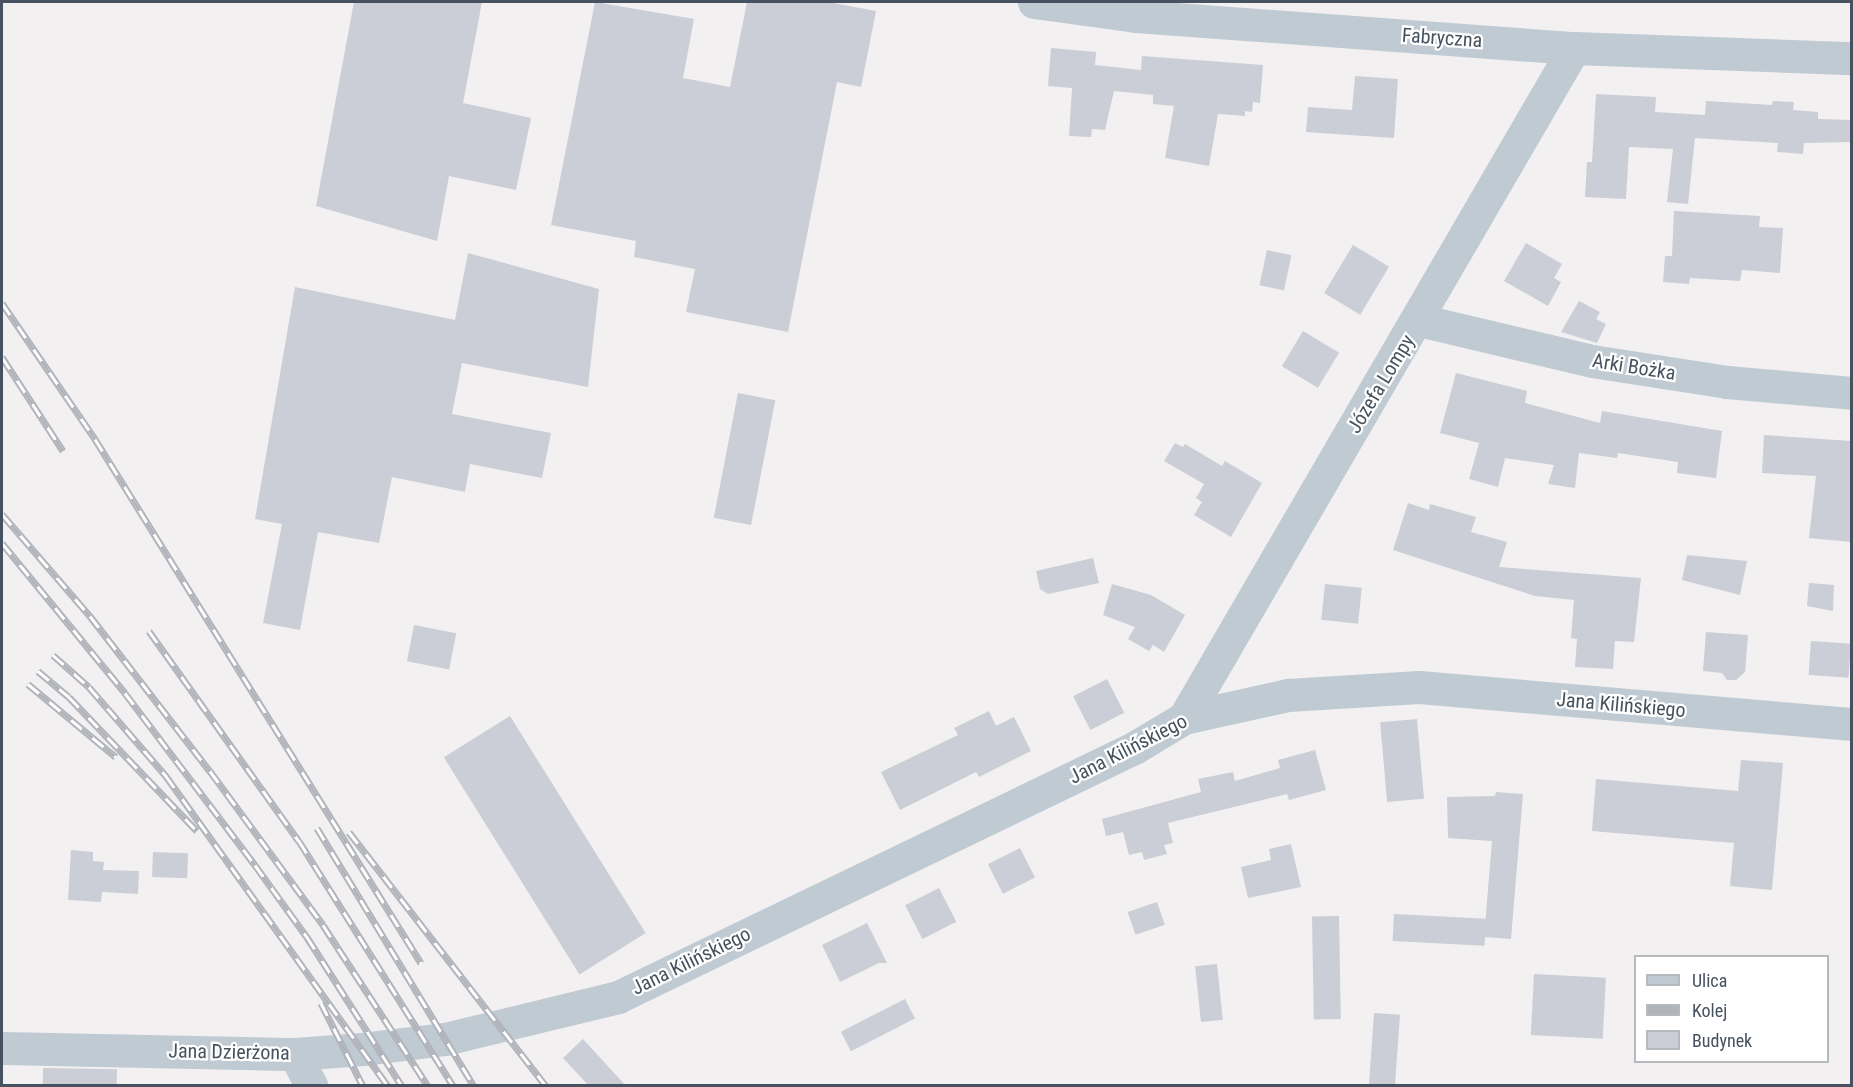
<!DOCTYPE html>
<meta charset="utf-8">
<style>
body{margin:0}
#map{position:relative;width:1853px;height:1087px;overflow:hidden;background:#f2f0f0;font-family:"Roboto Condensed",sans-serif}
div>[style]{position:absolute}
.building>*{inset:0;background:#cbced6;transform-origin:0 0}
.minor>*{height:33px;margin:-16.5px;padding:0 16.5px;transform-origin:16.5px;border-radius:16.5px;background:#bfcad3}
.rail>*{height:7px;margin-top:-3.5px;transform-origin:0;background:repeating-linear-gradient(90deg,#fff 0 14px,#b1b5bb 0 28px);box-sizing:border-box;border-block:2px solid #b1b5bb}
span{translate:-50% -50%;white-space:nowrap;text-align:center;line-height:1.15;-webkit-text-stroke:4.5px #fff;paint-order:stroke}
.street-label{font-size:20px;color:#46525f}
.frame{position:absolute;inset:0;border:3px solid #46525f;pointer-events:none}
.legend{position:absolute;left:1634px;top:955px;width:195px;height:108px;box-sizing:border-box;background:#fff;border:2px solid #b5babf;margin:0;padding:8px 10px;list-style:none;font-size:18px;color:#46525f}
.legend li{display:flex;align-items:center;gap:12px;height:30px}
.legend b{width:30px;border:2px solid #b5babf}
</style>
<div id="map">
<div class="building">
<i style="clip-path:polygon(354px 2px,482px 2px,463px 103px,531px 118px,516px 190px,449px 176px,437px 241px,316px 206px)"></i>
<i style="clip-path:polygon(595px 2px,694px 19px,683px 78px,730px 87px,747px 2px,828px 2px,876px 11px,861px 87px,837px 82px,788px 332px,686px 312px,695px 269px,634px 257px,636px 241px,551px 225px)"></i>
<i style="clip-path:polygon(1051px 48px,1096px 52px,1095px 65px,1141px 70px,1142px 56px,1263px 65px,1260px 103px,1253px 102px,1252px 112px,1245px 111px,1245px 116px,1218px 114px,1209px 166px,1165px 158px,1174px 106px,1153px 104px,1153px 95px,1114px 91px,1105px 130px,1092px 129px,1091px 137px,1069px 136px,1072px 88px,1048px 86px)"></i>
<i style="clip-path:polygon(1355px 76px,1398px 79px,1394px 138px,1306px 132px,1308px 107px,1352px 110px)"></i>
<i style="clip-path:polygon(1596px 94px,1656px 97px,1655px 112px,1705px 115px,1706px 101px,1772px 105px,1773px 101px,1794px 102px,1793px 110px,1818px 112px,1818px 119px,1851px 120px,1851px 142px,1804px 143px,1803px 154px,1777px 152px,1778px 143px,1695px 138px,1688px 204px,1667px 202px,1673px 149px,1629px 147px,1626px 199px,1585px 197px,1587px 162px,1592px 162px)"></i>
<i style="clip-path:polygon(1674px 211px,1760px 216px,1759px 227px,1783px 228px,1780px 273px,1742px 270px,1740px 281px,1690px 278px,1689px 284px,1663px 282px,1665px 256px,1672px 256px)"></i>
<i style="clip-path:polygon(1526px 243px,1562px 264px,1554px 278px,1561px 282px,1548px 306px,1504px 281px)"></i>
<i style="left:1353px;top:245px;width:42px;height:56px;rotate:31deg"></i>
<i style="left:1267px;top:250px;width:25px;height:36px;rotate:12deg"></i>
<i style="clip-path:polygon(468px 253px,599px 289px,588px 387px,462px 363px,452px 414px,551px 433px,542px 478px,470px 464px,465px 492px,392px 477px,379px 543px,318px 532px,300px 630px,263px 623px,282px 524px,255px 519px,295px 287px,455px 320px)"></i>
<i style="clip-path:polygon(1579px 301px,1600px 312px,1596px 319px,1606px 324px,1597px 343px,1561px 332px)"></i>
<i style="left:1303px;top:331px;width:42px;height:41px;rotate:31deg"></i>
<i style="clip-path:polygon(1456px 373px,1527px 391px,1525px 403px,1600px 423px,1602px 411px,1722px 431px,1716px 478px,1677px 473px,1678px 462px,1618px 453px,1617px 458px,1579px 453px,1575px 488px,1548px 484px,1554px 465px,1505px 458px,1498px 487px,1469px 479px,1479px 443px,1440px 433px)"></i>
<i style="left:738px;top:393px;width:38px;height:127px;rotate:11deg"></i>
<i style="clip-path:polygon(1764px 435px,1851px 441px,1851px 542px,1809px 538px,1816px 476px,1762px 473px)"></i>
<i style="clip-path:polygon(1175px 443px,1183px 447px,1185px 444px,1222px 466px,1225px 461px,1262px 483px,1231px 537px,1194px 515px,1202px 502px,1196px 498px,1204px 484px,1164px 461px)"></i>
<i style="clip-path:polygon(1408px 503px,1429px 510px,1430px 504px,1476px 517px,1471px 532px,1507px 542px,1499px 567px,1641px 578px,1634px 642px,1615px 641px,1613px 669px,1575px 667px,1577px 639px,1571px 638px,1574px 600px,1535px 596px,1393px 550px)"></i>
<i style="clip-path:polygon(1687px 555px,1747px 561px,1740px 595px,1682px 580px)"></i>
<i style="clip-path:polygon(1093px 558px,1099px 583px,1048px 594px,1040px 589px,1036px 571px)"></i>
<i style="clip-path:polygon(1809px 583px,1834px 585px,1833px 611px,1807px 606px)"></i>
<i style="clip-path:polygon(1112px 584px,1151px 595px,1185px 615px,1164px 652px,1153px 645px,1149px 651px,1128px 639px,1135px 627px,1103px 615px)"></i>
<i style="left:1325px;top:584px;width:37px;height:36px;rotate:6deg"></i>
<i style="left:414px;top:625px;width:43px;height:37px;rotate:11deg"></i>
<i style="clip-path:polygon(1706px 632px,1748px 635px,1745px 672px,1736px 680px,1727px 680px,1722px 673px,1703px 671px)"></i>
<i style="left:1811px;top:641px;width:40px;height:34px;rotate:4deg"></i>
<i style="left:1107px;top:679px;width:38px;height:38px;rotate:63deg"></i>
<i style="clip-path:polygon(989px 711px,996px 726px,1014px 717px,1031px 751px,979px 777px,976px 772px,900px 810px,881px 772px,958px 735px,954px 728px)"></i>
<i style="left:510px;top:716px;width:256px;height:78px;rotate:58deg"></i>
<i style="left:1417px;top:719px;width:80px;height:37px;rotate:85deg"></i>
<i style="clip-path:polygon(1315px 750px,1326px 790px,1289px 800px,1287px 794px,1168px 823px,1173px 843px,1164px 845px,1167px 854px,1144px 860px,1142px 852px,1129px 855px,1123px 832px,1106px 836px,1102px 819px,1201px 792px,1198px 779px,1233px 772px,1235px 781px,1280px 768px,1278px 760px)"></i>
<i style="clip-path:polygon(1741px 760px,1783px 763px,1772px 890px,1730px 886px,1734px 843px,1592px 831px,1596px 779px,1738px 791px)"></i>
<i style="clip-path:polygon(1496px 792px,1523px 794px,1511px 939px,1484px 937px,1492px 841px,1448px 838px,1447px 797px,1495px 796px)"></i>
<i style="clip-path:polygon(1291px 844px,1301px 887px,1248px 898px,1241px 867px,1271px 860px,1269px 849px)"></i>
<i style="left:1020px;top:848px;width:33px;height:36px;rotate:63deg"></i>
<i style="clip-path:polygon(71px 850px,93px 852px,93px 861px,104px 862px,103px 870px,139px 871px,138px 894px,102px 892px,101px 902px,68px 900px)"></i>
<i style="left:153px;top:852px;width:35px;height:25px;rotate:2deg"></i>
<i style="left:939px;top:888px;width:38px;height:38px;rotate:63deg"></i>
<i style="left:1157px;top:902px;width:24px;height:31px;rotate:71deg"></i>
<i style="left:1394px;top:914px;width:92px;height:27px;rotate:3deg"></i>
<i style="left:1339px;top:916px;width:103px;height:27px;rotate:89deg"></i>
<i style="clip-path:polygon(867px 923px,887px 963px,879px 963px,840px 982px,822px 945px)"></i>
<i style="left:1217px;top:964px;width:56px;height:22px;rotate:84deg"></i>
<i style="left:1534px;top:974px;width:72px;height:61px;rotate:3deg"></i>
<i style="left:905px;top:999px;width:22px;height:72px;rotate:63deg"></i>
<i style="left:1374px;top:1013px;width:26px;height:73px;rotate:4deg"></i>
<i style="clip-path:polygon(583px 1039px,626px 1086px,589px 1086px,563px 1058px)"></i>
<i style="left:43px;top:1068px;width:74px;height:18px;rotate:1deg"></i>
</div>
<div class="minor">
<i style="left:1034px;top:2px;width:103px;rotate:7.8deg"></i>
<i style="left:1136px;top:16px;width:439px;rotate:4.2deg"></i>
<i style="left:1574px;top:48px;width:278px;rotate:2.1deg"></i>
<i style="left:1419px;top:320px;width:178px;rotate:13.3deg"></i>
<i style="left:1592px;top:361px;width:137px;rotate:8.8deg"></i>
<i style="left:1727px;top:382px;width:125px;rotate:5deg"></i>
<i style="left:1184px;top:718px;width:775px;rotate:-59.8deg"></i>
<i style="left:2px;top:1048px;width:293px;rotate:1.2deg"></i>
<i style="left:295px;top:1054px;width:67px;rotate:-4.3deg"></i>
<i style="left:362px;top:1049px;width:84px;rotate:-6.9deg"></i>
<i style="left:445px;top:1039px;width:178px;rotate:-13.6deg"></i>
<i style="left:618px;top:997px;width:573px;rotate:-25.76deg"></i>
<i style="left:1134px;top:748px;width:58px;rotate:-31deg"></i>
<i style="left:1184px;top:718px;width:107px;rotate:-12.5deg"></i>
<i style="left:1288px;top:695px;width:131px;rotate:-3.5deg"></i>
<i style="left:1419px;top:687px;width:435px;rotate:4.9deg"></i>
<i style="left:295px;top:1054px;width:36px;rotate:63deg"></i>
</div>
<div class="rail">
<i style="left:2px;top:303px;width:165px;rotate:55.6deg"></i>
<i style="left:95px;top:439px;width:617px;rotate:58.11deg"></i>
<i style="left:2px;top:357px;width:112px;rotate:57deg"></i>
<i style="left:2px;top:514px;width:135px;rotate:49.2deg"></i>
<i style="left:90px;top:616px;width:196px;rotate:52.3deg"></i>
<i style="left:210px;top:771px;width:191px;rotate:53.7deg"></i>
<i style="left:323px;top:925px;width:192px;rotate:56.9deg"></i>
<i style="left:2px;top:543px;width:194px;rotate:50.6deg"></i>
<i style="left:125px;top:693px;width:216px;rotate:52.9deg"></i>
<i style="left:255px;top:865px;width:89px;rotate:54.2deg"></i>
<i style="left:307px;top:937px;width:177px;rotate:57.5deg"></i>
<i style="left:149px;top:631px;width:258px;rotate:54.5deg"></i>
<i style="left:299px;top:841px;width:289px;rotate:57.8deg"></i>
<i style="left:53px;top:655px;width:48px;rotate:41.6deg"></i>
<i style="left:89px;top:687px;width:118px;rotate:49.1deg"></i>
<i style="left:166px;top:776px;width:381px;rotate:54.4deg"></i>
<i style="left:38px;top:671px;width:40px;rotate:40deg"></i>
<i style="left:69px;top:697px;width:185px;rotate:46.3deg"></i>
<i style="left:28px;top:684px;width:114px;rotate:39.7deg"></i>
<i style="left:317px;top:828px;width:302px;rotate:58.7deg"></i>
<i style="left:349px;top:832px;width:321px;rotate:52.2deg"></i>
<i style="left:321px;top:1003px;width:93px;rotate:63.2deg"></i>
</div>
<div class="street-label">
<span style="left:1442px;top:38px;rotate:4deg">Fabryczna</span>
<span style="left:1634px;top:367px;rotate:9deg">Arki Bożka</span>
<span style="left:1381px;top:384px;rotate:-59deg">Józefa Lompy</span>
<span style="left:1621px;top:705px;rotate:5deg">Jana Kilińskiego</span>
<span style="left:1128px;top:749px;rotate:-27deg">Jana Kilińskiego</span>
<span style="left:691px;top:961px;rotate:-26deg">Jana Kilińskiego</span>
<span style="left:229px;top:1052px;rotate:1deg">Jana Dzierżona</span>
</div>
<div class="frame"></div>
<ul class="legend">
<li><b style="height:8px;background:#bfcad3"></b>Ulica</li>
<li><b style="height:8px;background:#b1b5bb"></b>Kolej</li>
<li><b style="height:16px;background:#cbced6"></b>Budynek</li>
</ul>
</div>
